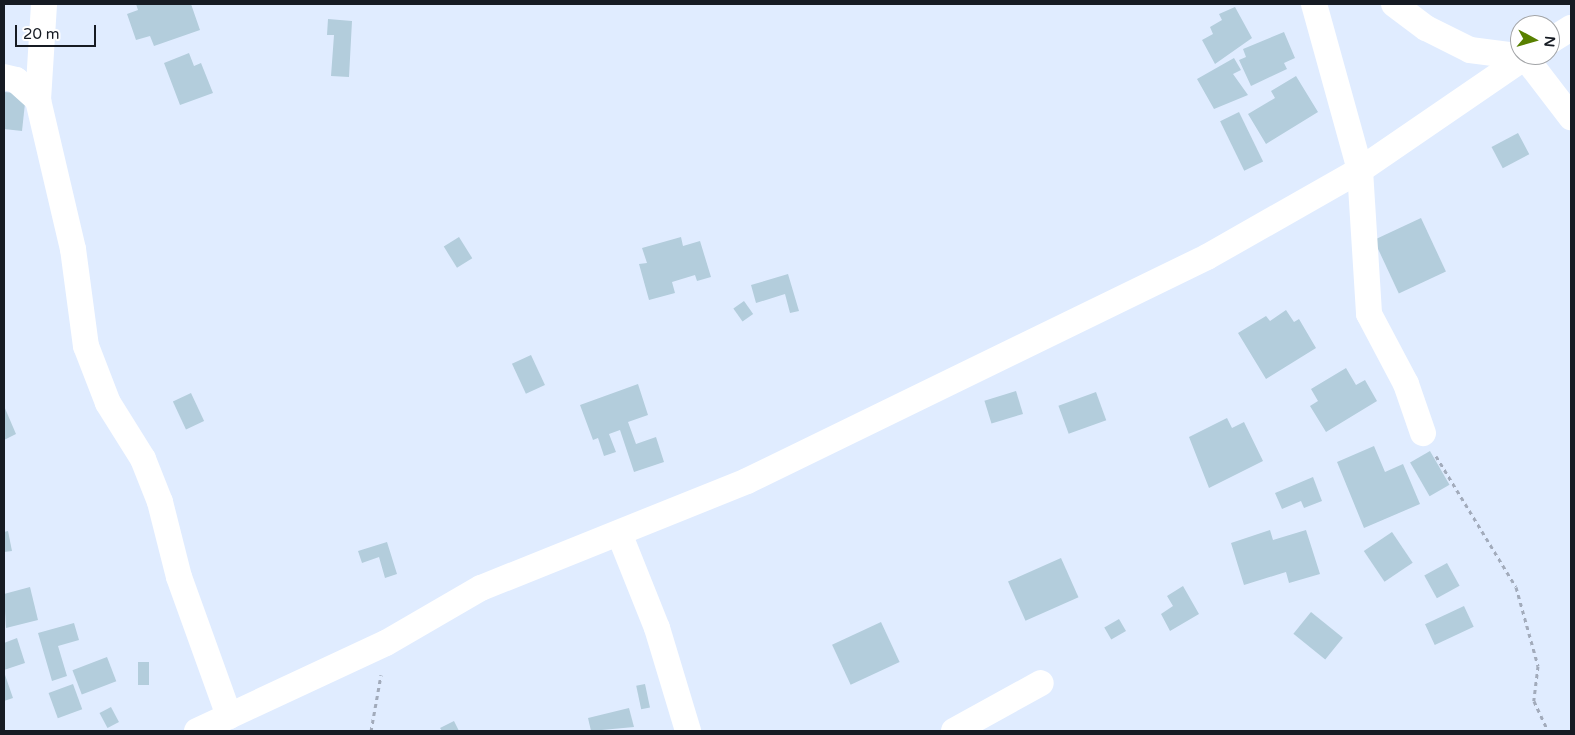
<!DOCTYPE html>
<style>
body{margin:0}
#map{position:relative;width:1575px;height:735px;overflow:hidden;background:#e0ecff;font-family:"Varela Round",sans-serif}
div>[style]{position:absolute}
.building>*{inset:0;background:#b3cddc;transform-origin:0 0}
.path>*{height:3px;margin-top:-1.5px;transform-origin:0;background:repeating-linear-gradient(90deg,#a2abbb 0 4px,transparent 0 8px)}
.minor>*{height:26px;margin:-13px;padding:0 13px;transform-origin:13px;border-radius:13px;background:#fff}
span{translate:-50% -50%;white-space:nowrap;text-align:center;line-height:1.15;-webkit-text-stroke:4.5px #fff;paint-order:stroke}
.frame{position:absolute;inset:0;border:5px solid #161b23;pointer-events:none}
.north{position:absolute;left:1510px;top:15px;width:50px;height:50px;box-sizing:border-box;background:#fff;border:1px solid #a2a4a7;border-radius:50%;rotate:96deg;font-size:14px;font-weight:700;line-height:20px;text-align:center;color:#161b23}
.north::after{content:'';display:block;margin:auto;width:18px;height:22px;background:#588000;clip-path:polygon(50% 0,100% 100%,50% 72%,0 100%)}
.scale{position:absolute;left:15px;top:25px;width:81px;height:22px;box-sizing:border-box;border:2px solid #161b23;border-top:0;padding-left:6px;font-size:15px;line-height:18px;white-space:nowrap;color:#161b23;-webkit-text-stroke:4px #fff;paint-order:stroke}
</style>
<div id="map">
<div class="building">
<i style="clip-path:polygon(136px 4px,191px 4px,200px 30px,154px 46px,150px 36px,136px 40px,127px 14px,138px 10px)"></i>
<i style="clip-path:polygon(1235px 7px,1252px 38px,1215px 64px,1202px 40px,1213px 34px,1210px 27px,1222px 20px,1219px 14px)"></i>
<i style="clip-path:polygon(328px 19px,352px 21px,349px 77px,331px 76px,334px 35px,327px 35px)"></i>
<i style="clip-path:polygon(1284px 32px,1295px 58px,1284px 63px,1287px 69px,1251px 86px,1239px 60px,1246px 57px,1243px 49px)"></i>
<i style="clip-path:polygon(189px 53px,194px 66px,201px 63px,213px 93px,180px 105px,164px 63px)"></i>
<i style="clip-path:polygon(1234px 58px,1241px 70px,1233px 74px,1248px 95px,1214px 109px,1197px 79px)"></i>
<i style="clip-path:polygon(1296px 76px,1318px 112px,1266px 144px,1248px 114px,1275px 98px,1271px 91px)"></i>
<i style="clip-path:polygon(4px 92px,26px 94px,22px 131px,4px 129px)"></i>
<i style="left:1239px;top:112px;width:55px;height:21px;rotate:64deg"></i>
<i style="left:1518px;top:133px;width:24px;height:30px;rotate:62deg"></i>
<i style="left:1421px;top:218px;width:59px;height:52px;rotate:65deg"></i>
<i style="left:459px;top:237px;width:25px;height:18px;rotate:58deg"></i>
<i style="clip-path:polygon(681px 237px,683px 246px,700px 241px,711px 277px,697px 281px,695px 275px,672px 282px,675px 293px,649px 300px,639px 264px,647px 263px,642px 248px)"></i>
<i style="clip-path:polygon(788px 274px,799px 311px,790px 313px,785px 294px,756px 303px,751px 285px)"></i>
<i style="left:744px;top:301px;width:16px;height:13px;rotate:55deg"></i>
<i style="clip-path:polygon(1286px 310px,1294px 322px,1299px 319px,1316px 348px,1266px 379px,1238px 333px,1266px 316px,1270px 321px)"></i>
<i style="left:531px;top:355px;width:33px;height:21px;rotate:65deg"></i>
<i style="clip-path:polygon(1346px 368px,1356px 385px,1365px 380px,1377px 401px,1326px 432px,1310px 406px,1318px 401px,1311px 389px)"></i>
<i style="clip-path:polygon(638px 384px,648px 415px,628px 422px,636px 444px,656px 437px,664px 462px,634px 472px,620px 430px,609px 434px,616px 452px,604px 456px,598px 438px,593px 440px,580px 405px)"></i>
<i style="left:1016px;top:391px;width:24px;height:33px;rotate:73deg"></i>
<i style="left:1096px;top:392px;width:30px;height:40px;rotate:70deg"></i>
<i style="left:191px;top:393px;width:31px;height:20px;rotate:65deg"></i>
<i style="clip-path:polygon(4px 406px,16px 434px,4px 440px)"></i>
<i style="clip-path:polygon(1227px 418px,1232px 428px,1244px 422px,1263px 461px,1209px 488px,1189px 437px)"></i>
<i style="clip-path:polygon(1374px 446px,1385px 472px,1403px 464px,1420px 504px,1364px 528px,1337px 462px)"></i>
<i style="left:1430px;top:451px;width:39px;height:23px;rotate:60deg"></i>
<i style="clip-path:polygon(1313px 477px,1322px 501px,1304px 508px,1301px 501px,1282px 509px,1275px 493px)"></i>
<i style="clip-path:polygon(1270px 530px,1273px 540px,1306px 530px,1320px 574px,1289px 583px,1286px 572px,1244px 585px,1231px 543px)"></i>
<i style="clip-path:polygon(8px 531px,12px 551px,4px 552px,4px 532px)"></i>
<i style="left:1392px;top:532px;width:37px;height:34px;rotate:56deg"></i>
<i style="clip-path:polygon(387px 542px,397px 574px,385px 578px,379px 557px,362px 563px,358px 551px)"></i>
<i style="left:1061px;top:558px;width:43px;height:58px;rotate:66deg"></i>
<i style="left:1447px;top:563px;width:26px;height:26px;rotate:61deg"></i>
<i style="clip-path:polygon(1183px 586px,1199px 614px,1170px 631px,1161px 614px,1173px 606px,1167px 596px)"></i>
<i style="clip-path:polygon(30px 587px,38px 620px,6px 628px,4px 594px)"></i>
<i style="left:1464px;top:606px;width:23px;height:43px;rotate:65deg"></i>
<i style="left:1311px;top:612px;width:41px;height:28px;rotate:39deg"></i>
<i style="left:1119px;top:619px;width:14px;height:17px;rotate:60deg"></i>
<i style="left:881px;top:622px;width:44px;height:54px;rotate:65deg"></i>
<i style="clip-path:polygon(74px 623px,79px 640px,58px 646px,67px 676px,52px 681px,38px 633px)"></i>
<i style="clip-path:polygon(17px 638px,25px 663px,4px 670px,4px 643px)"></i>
<i style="left:107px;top:657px;width:26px;height:37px;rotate:69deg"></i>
<i style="left:138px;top:662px;width:11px;height:23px"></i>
<i style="clip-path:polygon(4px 672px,13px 698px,4px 701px)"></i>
<i style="left:73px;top:684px;width:27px;height:26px;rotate:70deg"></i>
<i style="left:645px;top:684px;width:24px;height:9px;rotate:78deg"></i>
<i style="left:111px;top:707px;width:17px;height:13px;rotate:62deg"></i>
<i style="clip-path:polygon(629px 708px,634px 727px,591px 731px,588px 718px)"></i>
<i style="clip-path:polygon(454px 721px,459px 731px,442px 731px,440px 728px)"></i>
</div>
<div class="path">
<i style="left:1436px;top:456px;width:153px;rotate:58.6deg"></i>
<i style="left:1516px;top:587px;width:82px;rotate:74.4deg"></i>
<i style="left:1538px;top:666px;width:35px;rotate:97deg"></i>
<i style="left:1534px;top:701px;width:33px;rotate:65deg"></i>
<i style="left:371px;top:731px;width:57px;rotate:-79.9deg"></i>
</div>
<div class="minor">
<i style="left:1314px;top:4px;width:172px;rotate:74.5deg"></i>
<i style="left:1360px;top:170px;width:144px;rotate:86.4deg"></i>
<i style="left:1369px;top:314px;width:79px;rotate:62.1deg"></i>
<i style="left:1406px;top:384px;width:52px;rotate:70.9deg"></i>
<i style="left:1394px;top:4px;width:40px;rotate:37deg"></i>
<i style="left:1426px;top:28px;width:49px;rotate:26.6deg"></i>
<i style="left:1470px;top:50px;width:55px;rotate:7.3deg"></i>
<i style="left:1525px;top:57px;width:76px;rotate:52.5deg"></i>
<i style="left:1550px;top:41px;width:25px;rotate:-32deg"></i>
<i style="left:4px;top:77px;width:12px;rotate:14deg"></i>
<i style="left:16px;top:80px;width:30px;rotate:42deg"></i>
<i style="left:38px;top:100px;width:153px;rotate:76.8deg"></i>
<i style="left:73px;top:249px;width:98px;rotate:82.4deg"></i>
<i style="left:86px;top:346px;width:61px;rotate:68.9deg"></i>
<i style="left:108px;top:403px;width:66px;rotate:58deg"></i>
<i style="left:143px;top:459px;width:46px;rotate:68.4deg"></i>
<i style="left:160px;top:502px;width:77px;rotate:75.8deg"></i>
<i style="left:179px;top:577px;width:148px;rotate:70.2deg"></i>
<i style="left:38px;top:100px;width:96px;rotate:-86.4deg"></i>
<i style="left:619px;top:533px;width:102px;rotate:68.2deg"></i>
<i style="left:657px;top:628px;width:108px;rotate:73.2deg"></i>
<i style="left:197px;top:731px;width:208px;rotate:-25deg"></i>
<i style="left:386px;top:643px;width:110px;rotate:-30.1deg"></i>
<i style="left:481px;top:588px;width:287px;rotate:-21.9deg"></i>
<i style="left:747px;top:481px;width:512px;rotate:-25.96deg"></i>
<i style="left:1207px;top:257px;width:176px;rotate:-29.6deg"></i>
<i style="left:1360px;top:170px;width:204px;rotate:-34.4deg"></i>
<i style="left:954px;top:731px;width:99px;rotate:-28.9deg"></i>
</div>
<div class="frame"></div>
<div class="north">N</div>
<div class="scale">20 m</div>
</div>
